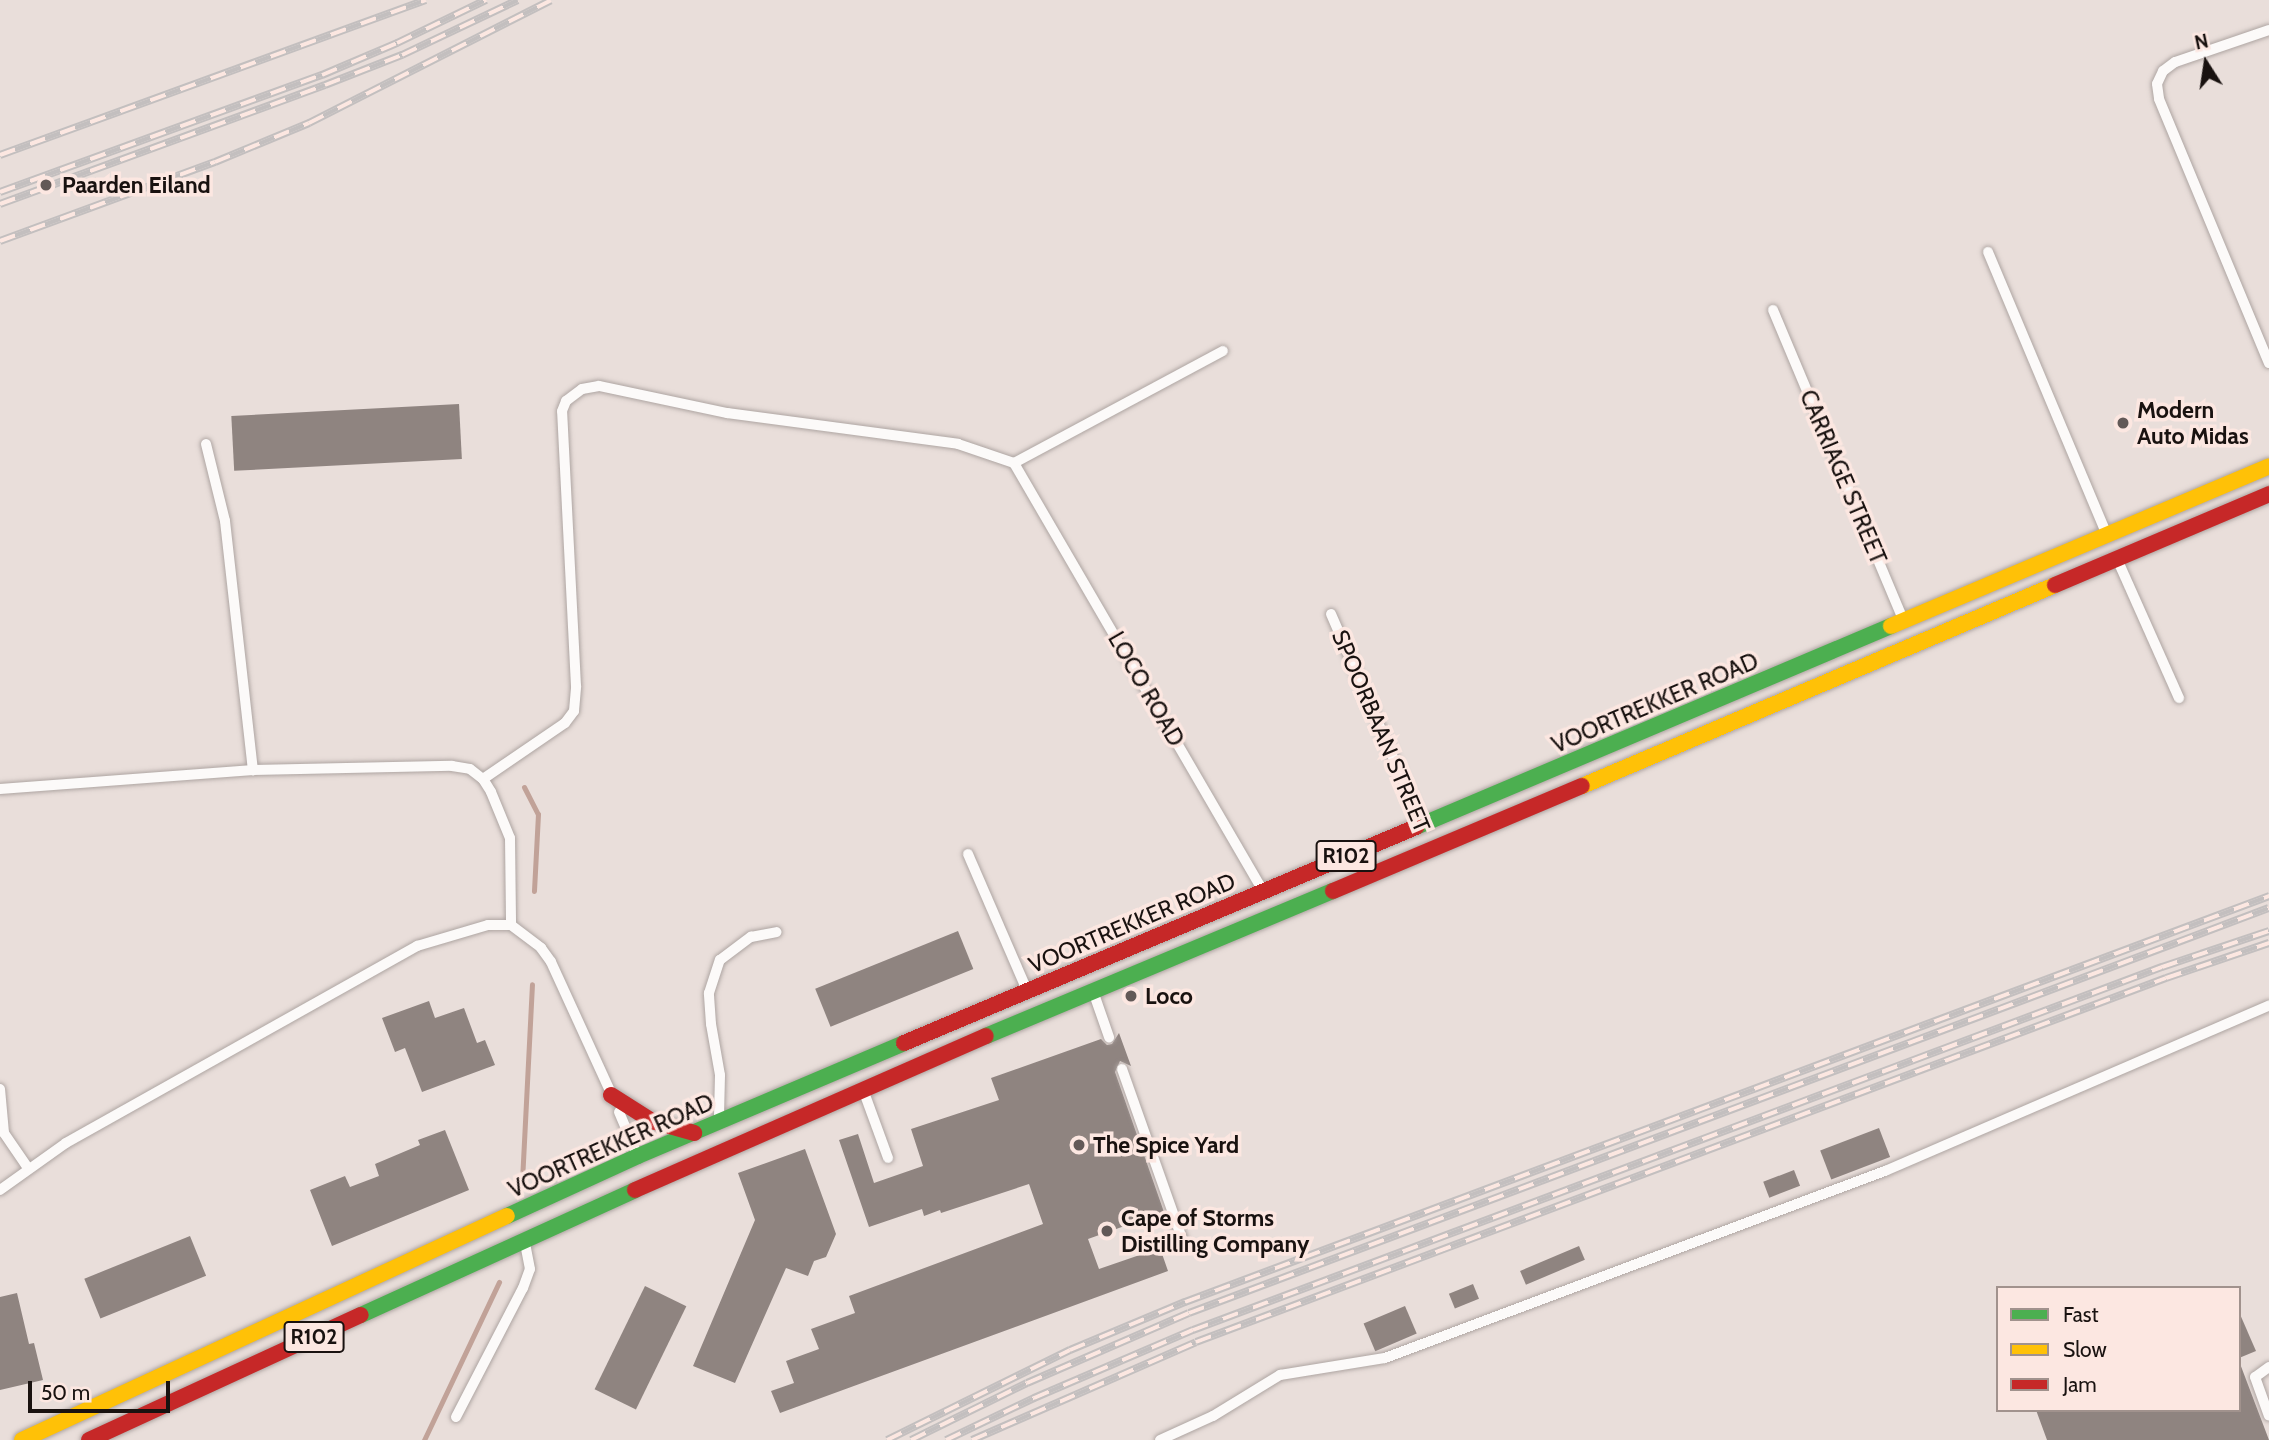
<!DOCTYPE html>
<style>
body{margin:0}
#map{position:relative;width:2269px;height:1440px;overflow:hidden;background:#e9deda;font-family:Cabin,sans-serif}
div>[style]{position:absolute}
.stream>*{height:5px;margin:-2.5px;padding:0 2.5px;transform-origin:2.5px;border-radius:2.5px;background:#c1a298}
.building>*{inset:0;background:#8f8480;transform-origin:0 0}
.roads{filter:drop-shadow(0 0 2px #aea5a2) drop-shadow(0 0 2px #aea5a2)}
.lane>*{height:10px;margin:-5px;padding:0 5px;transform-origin:5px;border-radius:5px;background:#fcfaf9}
.fast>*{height:16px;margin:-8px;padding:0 8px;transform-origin:8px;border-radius:8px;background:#4caf50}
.slow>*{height:16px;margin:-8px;padding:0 8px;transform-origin:8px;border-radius:8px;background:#ffc107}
.jam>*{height:16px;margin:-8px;padding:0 8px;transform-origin:8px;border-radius:8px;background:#c62828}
.rail>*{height:8px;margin-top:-4px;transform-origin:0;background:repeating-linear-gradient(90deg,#fce7e1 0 16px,#c3bfbf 0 32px);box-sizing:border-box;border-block:2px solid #c3bfbf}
.dots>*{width:19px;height:19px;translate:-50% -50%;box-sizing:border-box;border:4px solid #fce7e1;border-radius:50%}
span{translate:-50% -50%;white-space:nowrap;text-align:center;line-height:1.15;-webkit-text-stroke:7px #fce7e1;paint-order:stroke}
.shield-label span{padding:2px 5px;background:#fce7e1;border:2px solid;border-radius:5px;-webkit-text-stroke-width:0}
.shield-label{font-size:21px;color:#191210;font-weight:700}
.poi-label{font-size:23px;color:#191210;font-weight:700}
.left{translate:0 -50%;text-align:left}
.street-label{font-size:23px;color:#191210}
.legend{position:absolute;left:1996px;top:1286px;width:245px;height:126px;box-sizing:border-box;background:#fce7e1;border:2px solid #a1928d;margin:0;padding:9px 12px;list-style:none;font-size:21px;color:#191210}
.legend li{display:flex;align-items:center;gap:14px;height:35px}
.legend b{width:35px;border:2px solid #a1928d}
.north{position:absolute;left:2171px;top:28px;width:70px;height:70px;-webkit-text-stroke:5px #fce7e1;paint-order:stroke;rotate:348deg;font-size:19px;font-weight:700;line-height:28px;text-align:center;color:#191210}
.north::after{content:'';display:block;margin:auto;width:24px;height:32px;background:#191210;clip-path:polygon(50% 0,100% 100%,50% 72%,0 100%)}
.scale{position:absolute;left:28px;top:1381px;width:142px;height:32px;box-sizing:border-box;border:4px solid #191210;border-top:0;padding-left:9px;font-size:21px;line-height:24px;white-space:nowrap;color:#191210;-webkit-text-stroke:5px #fce7e1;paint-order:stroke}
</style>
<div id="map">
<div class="stream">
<i style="left:524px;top:787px;width:30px;rotate:63deg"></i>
<i style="left:538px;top:814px;width:77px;rotate:93deg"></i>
<i style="left:522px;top:1181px;width:197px;rotate:-87.1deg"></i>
<i style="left:424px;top:1440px;width:175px;rotate:-64.6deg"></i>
</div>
<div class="building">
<i style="left:459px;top:404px;width:55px;height:228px;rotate:87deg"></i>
<i style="left:958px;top:931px;width:41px;height:154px;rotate:68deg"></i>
<i style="clip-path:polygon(429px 1001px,435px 1018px,464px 1008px,477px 1043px,485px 1040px,495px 1065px,422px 1092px,405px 1048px,395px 1052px,382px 1018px)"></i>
<i style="clip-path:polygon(1119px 1033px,1131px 1066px,1120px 1061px,1115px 1072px,1164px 1212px,1088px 1239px,1099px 1269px,1160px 1248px,1168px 1271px,780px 1413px,771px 1391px,794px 1383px,786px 1361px,819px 1349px,811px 1329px,855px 1313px,849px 1296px,1043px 1224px,1029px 1184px,941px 1213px,940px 1210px,924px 1216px,922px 1209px,869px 1227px,839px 1140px,858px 1134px,874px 1183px,923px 1166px,911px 1129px,999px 1100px,991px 1078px,1101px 1039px,1107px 1045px,1112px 1044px)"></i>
<i style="left:1879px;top:1128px;width:31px;height:63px;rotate:69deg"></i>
<i style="clip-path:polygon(445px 1130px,469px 1190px,332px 1246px,310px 1190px,345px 1176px,350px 1187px,379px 1176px,375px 1164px,420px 1145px,418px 1140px)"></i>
<i style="clip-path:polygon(805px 1149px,836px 1234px,826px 1257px,814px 1261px,808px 1276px,786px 1268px,735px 1383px,693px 1366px,755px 1220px,738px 1173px)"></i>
<i style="left:1794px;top:1170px;width:17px;height:33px;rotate:69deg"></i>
<i style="left:190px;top:1236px;width:43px;height:114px;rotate:68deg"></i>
<i style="left:1579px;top:1246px;width:15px;height:64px;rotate:67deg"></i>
<i style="left:1473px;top:1284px;width:16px;height:26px;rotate:68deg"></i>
<i style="left:645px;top:1286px;width:46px;height:115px;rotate:26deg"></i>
<i style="clip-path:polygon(17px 1293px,29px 1344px,34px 1343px,43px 1380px,0 1390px,0 1297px)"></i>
<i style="left:1405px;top:1306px;width:30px;height:45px;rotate:67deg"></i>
<i style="clip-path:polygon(2239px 1312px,2256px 1351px,2239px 1358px)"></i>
<i style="clip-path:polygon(2239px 1361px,2269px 1440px,2047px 1440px,2036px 1410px,2239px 1410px)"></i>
</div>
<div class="roads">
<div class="lane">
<i style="left:2269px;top:30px;width:99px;rotate:161.2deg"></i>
<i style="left:2175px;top:62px;width:15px;rotate:143deg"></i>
<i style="left:2163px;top:71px;width:14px;rotate:115deg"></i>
<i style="left:2157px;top:84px;width:15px;rotate:82deg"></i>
<i style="left:2159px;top:99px;width:286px;rotate:67.4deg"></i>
<i style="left:1988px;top:252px;width:302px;rotate:67.2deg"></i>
<i style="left:1773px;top:310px;width:333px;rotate:67.2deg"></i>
<i style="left:206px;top:444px;width:79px;rotate:76.1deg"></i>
<i style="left:225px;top:521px;width:251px;rotate:83.6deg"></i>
<i style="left:1014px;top:463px;width:491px;rotate:59.8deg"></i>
<i style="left:2118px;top:561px;width:150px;rotate:66deg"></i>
<i style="left:1331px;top:614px;width:224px;rotate:66.6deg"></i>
<i style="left:483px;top:779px;width:99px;rotate:-34.3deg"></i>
<i style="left:565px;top:723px;width:15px;rotate:-53deg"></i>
<i style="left:574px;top:711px;width:25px;rotate:-85deg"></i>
<i style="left:576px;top:686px;width:275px;rotate:-92.9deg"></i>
<i style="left:562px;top:411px;width:11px;rotate:-68deg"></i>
<i style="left:566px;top:401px;width:20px;rotate:-37deg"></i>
<i style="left:582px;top:389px;width:17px;rotate:-10deg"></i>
<i style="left:599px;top:386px;width:131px;rotate:11.9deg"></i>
<i style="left:727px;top:413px;width:233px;rotate:7.6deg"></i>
<i style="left:958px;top:444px;width:59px;rotate:18.7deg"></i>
<i style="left:1014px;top:463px;width:237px;rotate:-28.2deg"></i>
<i style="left:0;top:789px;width:254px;rotate:-4.3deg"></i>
<i style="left:253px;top:770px;width:199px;rotate:-1.2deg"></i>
<i style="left:452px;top:766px;width:18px;rotate:9deg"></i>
<i style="left:470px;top:769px;width:16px;rotate:38deg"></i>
<i style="left:483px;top:779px;width:15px;rotate:58deg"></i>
<i style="left:491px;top:792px;width:50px;rotate:67.6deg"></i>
<i style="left:510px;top:838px;width:87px;rotate:89.3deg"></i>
<i style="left:968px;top:854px;width:144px;rotate:66.6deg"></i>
<i style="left:1094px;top:994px;width:46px;rotate:70.8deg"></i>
<i style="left:1122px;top:1069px;width:186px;rotate:70.5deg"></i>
<i style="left:0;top:1089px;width:44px;rotate:84.8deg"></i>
<i style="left:4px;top:1133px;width:42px;rotate:55.6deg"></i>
<i style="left:865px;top:1095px;width:67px;rotate:69.9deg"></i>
<i style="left:619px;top:1112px;width:43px;rotate:67deg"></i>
<i style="left:719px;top:1116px;width:41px;rotate:-88.6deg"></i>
<i style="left:720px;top:1075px;width:52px;rotate:-100deg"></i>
<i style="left:711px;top:1024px;width:31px;rotate:-94deg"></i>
<i style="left:709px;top:993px;width:35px;rotate:-72deg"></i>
<i style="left:720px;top:960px;width:39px;rotate:-37deg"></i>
<i style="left:751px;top:937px;width:26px;rotate:-11deg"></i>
<i style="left:0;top:1190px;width:81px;rotate:-35.5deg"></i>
<i style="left:66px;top:1143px;width:403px;rotate:-29.3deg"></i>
<i style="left:417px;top:946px;width:74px;rotate:-16.5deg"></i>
<i style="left:488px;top:925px;width:23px"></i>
<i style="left:511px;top:925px;width:38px;rotate:37deg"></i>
<i style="left:541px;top:948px;width:17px;rotate:54deg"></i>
<i style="left:551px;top:962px;width:142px;rotate:65.4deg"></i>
<i style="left:2269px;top:1367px;width:17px;rotate:144deg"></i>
<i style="left:2255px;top:1377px;width:41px;rotate:70.3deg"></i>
<i style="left:456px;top:1417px;width:145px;rotate:-62.6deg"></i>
<i style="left:523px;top:1288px;width:20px;rotate:-70deg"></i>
<i style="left:530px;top:1269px;width:26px;rotate:-101deg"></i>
<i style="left:1160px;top:1440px;width:58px;rotate:-24.4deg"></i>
<i style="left:1213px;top:1416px;width:79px;rotate:-31.5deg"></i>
<i style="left:1280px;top:1375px;width:106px;rotate:-9.2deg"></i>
<i style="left:1385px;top:1358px;width:534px;rotate:-20.51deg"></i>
<i style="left:1885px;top:1171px;width:418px;rotate:-23.3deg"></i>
</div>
<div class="fast">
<i style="left:1416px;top:827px;width:516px;rotate:-22.94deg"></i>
<i style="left:986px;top:1036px;width:376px;rotate:-22.7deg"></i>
<i style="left:507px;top:1216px;width:144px;rotate:-24.6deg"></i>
<i style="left:638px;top:1156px;width:289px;rotate:-23deg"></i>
<i style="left:361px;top:1315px;width:301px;rotate:-24.5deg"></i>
</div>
<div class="slow">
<i style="left:1891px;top:626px;width:410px;rotate:-22.9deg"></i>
<i style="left:1582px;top:786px;width:514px;rotate:-23.02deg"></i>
<i style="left:22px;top:1440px;width:534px;rotate:-24.79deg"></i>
</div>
<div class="jam">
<i style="left:2055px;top:585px;width:233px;rotate:-23deg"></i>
<i style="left:1333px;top:891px;width:270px;rotate:-22.9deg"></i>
<i style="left:904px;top:1043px;width:556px;rotate:-22.87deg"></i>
<i style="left:611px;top:1095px;width:49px;rotate:32.4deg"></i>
<i style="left:652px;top:1121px;width:44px;rotate:15.9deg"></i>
<i style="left:635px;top:1190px;width:383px;rotate:-23.7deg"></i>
<i style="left:89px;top:1440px;width:299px;rotate:-24.7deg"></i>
</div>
</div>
<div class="rail">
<i style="left:0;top:155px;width:453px;rotate:-20deg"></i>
<i style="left:0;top:192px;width:343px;rotate:-20deg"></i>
<i style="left:322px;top:75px;width:82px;rotate:-23.1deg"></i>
<i style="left:397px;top:43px;width:99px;rotate:-25.8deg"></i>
<i style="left:0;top:204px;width:346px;rotate:-20.1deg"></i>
<i style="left:325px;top:85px;width:83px;rotate:-21.3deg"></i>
<i style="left:402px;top:55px;width:128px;rotate:-25.4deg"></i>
<i style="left:0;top:241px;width:229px;rotate:-20.2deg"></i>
<i style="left:215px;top:162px;width:102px;rotate:-22.5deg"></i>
<i style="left:309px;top:123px;width:271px;rotate:-26.9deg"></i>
<i style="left:887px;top:1440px;width:204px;rotate:-26.2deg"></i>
<i style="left:1070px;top:1350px;width:125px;rotate:-22.7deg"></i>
<i style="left:1185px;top:1302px;width:1158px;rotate:-20.53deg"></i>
<i style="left:911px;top:1440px;width:129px;rotate:-26.2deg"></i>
<i style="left:1027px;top:1383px;width:176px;rotate:-23.4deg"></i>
<i style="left:1189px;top:1313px;width:1153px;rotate:-20.56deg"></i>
<i style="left:946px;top:1440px;width:98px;rotate:-25.5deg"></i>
<i style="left:1034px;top:1398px;width:173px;rotate:-23.2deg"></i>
<i style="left:1193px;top:1330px;width:1035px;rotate:-20.54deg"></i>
<i style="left:2162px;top:967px;width:113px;rotate:-18.6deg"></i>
<i style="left:972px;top:1440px;width:244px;rotate:-23.6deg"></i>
<i style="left:1196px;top:1342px;width:1036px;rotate:-20.57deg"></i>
<i style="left:2166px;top:978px;width:109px;rotate:-18.8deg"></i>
</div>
<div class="dots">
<i style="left:46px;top:185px;background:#625957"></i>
<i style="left:2123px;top:423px;background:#625957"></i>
<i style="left:1131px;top:996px;background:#625957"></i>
<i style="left:1079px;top:1145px;background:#625957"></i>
<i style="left:1107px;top:1231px;background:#625957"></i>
</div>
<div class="shield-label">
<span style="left:1346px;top:856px">R102</span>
<span style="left:314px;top:1337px">R102</span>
</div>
<div class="poi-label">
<span class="left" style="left:62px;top:185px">Paarden Eiland</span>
<span class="left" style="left:2137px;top:423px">Modern<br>Auto Midas</span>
<span class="left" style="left:1145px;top:996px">Loco</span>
<span class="left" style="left:1093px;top:1145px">The Spice Yard</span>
<span class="left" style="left:1121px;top:1231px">Cape of Storms<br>Distilling Company</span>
</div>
<div class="street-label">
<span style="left:1843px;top:477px;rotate:67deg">CARRIAGE STREET</span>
<span style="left:1146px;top:689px;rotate:60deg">LOCO ROAD</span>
<span style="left:1655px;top:703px;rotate:-23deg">VOORTREKKER ROAD</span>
<span style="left:1381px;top:731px;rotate:67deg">SPOORBAAN STREET</span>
<span style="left:1132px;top:923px;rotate:-23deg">VOORTREKKER ROAD</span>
<span style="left:611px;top:1146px;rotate:-24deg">VOORTREKKER ROAD</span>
</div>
<ul class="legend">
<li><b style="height:9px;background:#4caf50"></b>Fast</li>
<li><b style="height:9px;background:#ffc107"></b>Slow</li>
<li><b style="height:9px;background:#c62828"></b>Jam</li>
</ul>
<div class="north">N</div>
<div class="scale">50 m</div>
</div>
